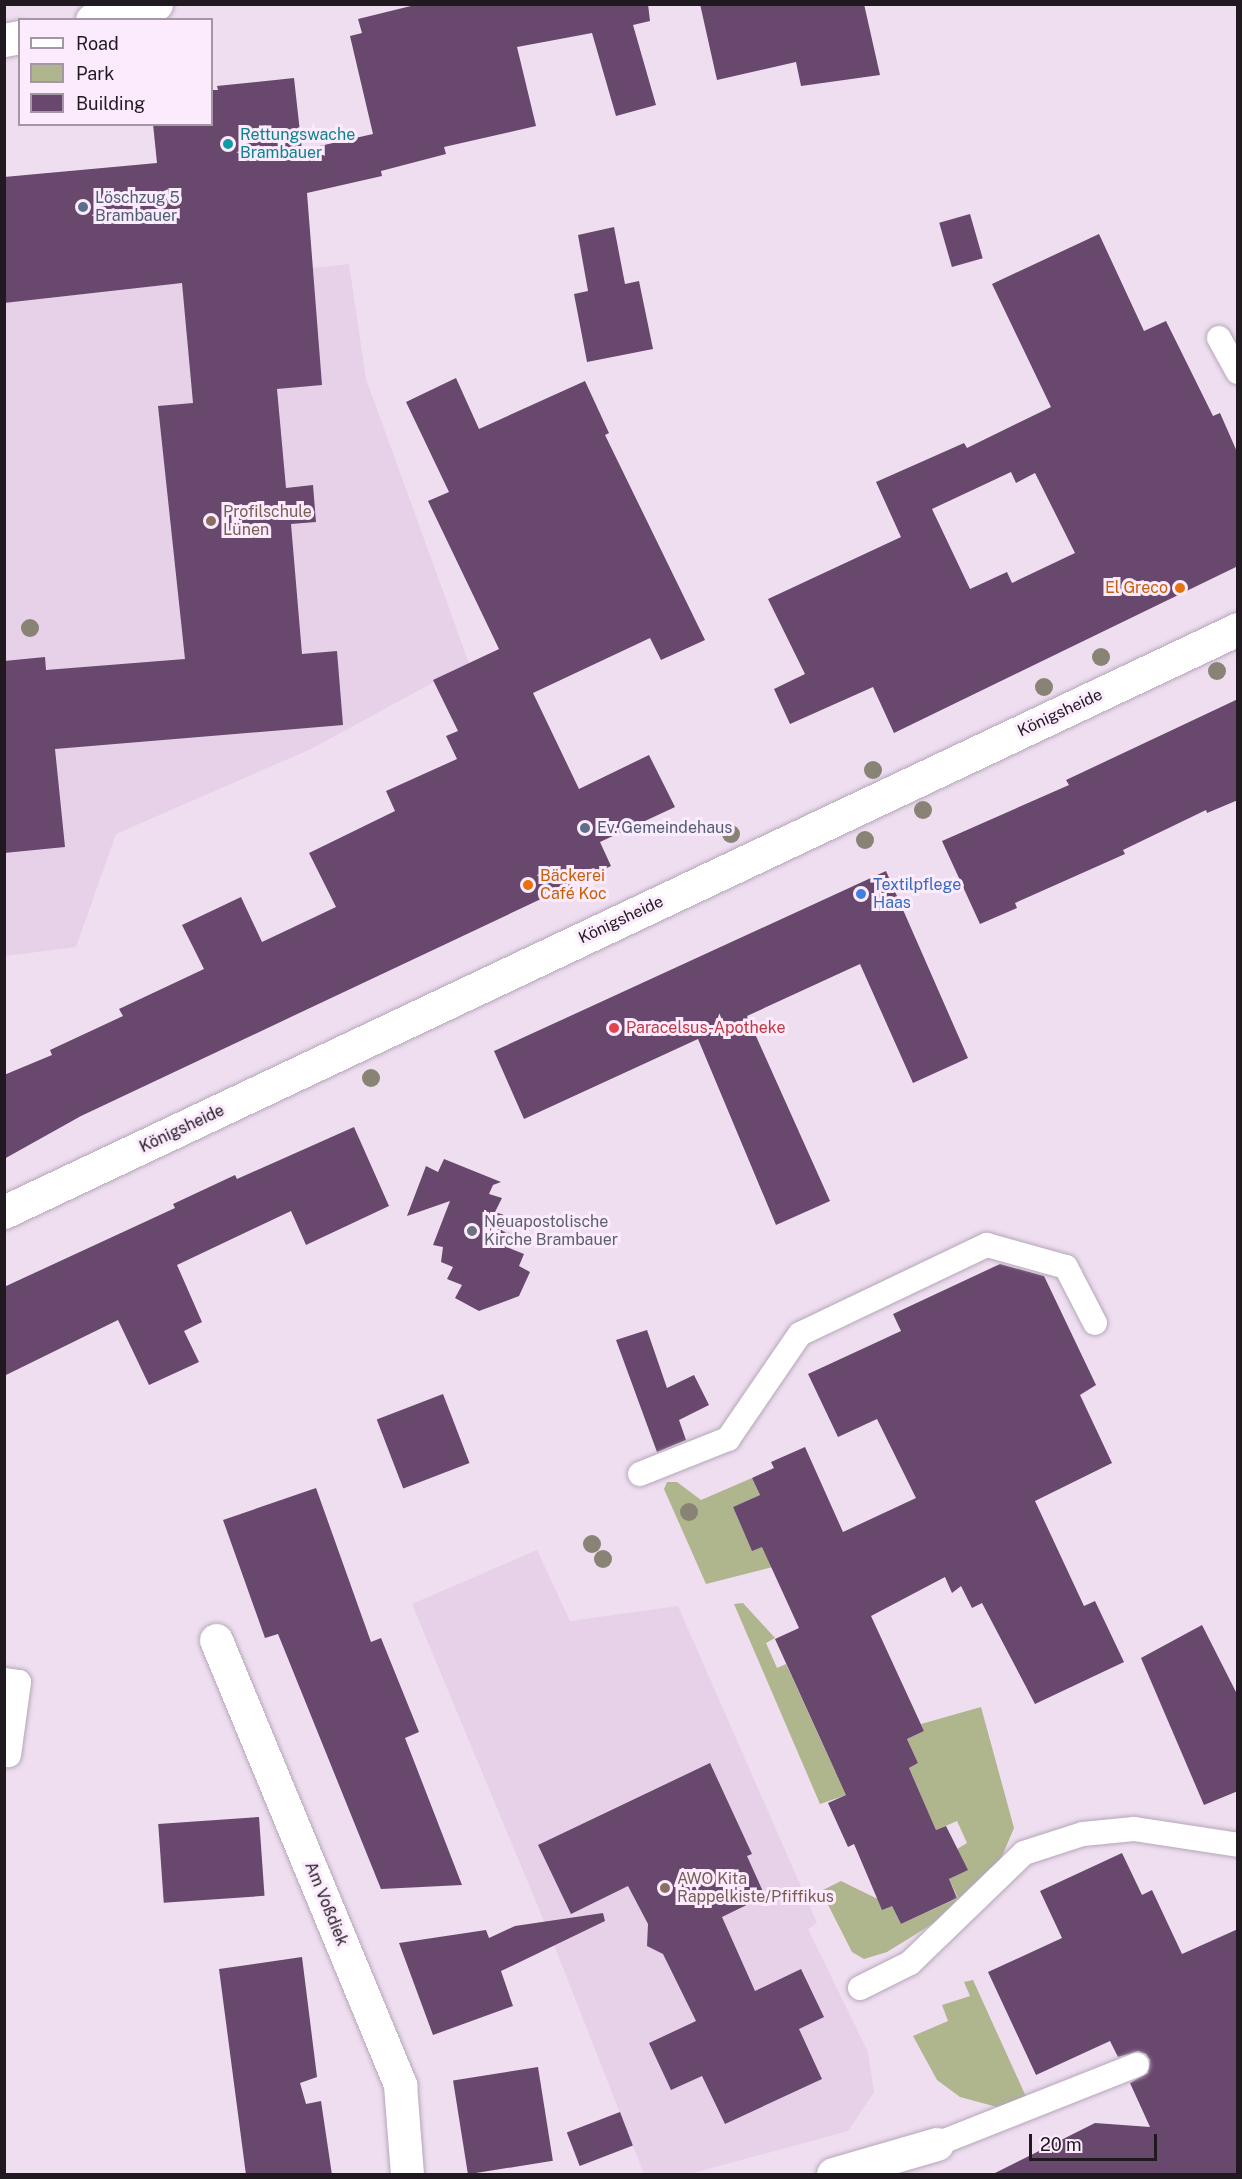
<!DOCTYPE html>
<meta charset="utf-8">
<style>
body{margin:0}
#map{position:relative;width:1242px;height:2179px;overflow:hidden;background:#eedef0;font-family:"Public Sans",sans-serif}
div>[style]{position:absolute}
.built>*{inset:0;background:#e6d1e9}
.green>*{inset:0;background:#afb68e}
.building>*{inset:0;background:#68486d;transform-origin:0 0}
.roads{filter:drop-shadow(0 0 2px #b5a6b8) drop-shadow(0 0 2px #b5a6b8)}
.service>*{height:24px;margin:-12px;padding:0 12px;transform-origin:12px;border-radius:12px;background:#fff}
.minor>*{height:33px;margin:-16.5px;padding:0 16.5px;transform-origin:16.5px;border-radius:16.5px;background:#fff}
.secondary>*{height:33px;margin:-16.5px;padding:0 16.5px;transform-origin:16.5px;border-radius:16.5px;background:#fff}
.trees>*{width:18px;height:18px;margin:-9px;border-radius:50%;background:#888375}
.dots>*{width:16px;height:16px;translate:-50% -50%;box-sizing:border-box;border:3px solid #fbebfd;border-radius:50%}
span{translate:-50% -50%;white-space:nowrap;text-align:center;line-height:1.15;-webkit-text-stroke:6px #fbebfd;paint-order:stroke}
.culture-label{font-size:16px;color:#0d838f}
.left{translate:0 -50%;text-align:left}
.service-label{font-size:16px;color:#4e5e75}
.education-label{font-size:16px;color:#785e54}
.food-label{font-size:16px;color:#c56008}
.right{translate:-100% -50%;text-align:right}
.street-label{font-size:16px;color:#201a20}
.shop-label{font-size:16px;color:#366cbe}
.health-label{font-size:16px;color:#be3a42}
.worship-label{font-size:16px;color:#5b616d}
.frame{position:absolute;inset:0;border:6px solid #201a20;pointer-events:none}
.legend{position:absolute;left:18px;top:18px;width:195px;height:108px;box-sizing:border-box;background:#fbebfd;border:2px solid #a397a5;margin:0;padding:8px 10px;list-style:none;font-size:18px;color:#201a20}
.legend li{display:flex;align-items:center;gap:12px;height:30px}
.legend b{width:30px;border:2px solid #a397a5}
.scale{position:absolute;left:1029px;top:2134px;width:128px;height:27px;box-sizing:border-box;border:3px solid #201a20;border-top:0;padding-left:8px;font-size:18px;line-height:21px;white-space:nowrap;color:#201a20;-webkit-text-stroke:4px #fbebfd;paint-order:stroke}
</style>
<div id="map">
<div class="built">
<i style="clip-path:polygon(349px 264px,366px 379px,469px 663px,311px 749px,116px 834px,76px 947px,5px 956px,4px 303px)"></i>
<i style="clip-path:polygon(537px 1550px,570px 1621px,678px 1606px,817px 1923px,808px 1929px,868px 2052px,874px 2092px,848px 2131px,690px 2174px,644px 2174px,554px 1945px,412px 1604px)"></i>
</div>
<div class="green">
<i style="clip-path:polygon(752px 1478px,760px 1495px,733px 1507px,752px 1550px,781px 1538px,792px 1562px,706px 1584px,664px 1489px,667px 1482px,677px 1482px,701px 1500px)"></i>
<i style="clip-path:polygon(743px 1603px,775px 1638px,766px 1643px,777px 1668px,786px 1664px,835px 1771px,852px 1793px,820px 1804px,734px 1604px)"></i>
<i style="clip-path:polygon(981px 1707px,1014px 1828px,1000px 1861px,942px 1918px,887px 1952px,864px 1959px,852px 1952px,821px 1891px,841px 1881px,892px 1906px,901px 1924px,958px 1898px,949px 1879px,967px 1870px,957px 1849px,967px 1843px,957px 1821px,936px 1830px,909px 1768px,918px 1763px,907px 1739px,924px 1731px,921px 1724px)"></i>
<i style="clip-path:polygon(973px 1980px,1028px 2101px,997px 2107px,960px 2097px,937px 2080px,913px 2036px,948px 2021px,942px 2005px,970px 1996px,964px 1982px)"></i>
</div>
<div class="building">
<i style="clip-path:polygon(419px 4px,648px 4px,650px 21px,633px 25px,656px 105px,616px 116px,592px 33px,517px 47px,536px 126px,444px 147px,446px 154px,381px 171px,382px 176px,307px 193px,322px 385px,277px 389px,286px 488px,313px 485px,316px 522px,291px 524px,302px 654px,337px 651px,343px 725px,55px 749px,65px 847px,4px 853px,4px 661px,45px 657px,46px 670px,185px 659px,158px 406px,193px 403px,182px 283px,4px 303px,4px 177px,157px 163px,153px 124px,212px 124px,212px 90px,218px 90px,217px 86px,294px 78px,302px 150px,373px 134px,350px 36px,362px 33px,358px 19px)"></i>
<i style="clip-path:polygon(700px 4px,864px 4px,880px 75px,801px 86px,796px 62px,717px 80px)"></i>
<i style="left:970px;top:214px;width:46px;height:32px;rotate:74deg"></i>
<i style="clip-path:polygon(614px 227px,625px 284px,639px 281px,653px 349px,587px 362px,574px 294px,588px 291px,578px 235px)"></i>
<i style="clip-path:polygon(evenodd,1099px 234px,1144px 331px,1166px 321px,1213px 416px,1220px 413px,1238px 454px,1238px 566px,894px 733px,873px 687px,790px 724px,774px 689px,805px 674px,768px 599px,901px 537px,876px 482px,964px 443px,967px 448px,1051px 407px,992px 284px,1099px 234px,1011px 472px,1016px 483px,1035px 473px,1075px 553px,1012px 583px,1007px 572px,970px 589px,932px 509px,1011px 472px)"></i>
<i style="clip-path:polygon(456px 378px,479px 429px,585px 381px,609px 433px,605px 435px,705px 640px,661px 660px,650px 638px,533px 693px,579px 789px,649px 755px,675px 807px,600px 842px,611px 866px,81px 1116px,4px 1159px,4px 1075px,52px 1055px,50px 1050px,123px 1016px,119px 1009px,204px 969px,182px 925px,241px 897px,262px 942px,336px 907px,309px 853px,395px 811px,386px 791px,457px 759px,446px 736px,458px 731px,433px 680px,499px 649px,428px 501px,449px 492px,406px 402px)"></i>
<i style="clip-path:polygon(1238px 699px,1238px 800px,1207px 813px,1206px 810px,1123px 850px,1125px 854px,1015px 903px,1017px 908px,980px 924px,942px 841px,1069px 785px,1066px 780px)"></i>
<i style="clip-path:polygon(886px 871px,968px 1058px,913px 1083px,860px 964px,747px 1016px,830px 1201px,776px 1225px,698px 1039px,524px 1119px,494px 1051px)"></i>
<i style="clip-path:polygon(354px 1127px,389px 1206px,306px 1245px,291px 1211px,177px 1265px,202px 1322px,184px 1331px,199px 1362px,149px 1385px,118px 1320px,4px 1376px,4px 1287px,175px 1208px,173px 1204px,235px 1175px,237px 1179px)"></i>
<i style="clip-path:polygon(444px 1159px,501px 1182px,493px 1185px,489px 1194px,502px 1198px,495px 1212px,510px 1217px,502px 1231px,517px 1235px,509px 1248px,524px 1254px,519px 1266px,530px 1272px,519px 1296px,479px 1311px,455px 1298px,462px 1285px,447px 1279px,453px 1267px,441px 1262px,443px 1247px,433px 1245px,450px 1201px,407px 1216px,426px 1166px,438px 1172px)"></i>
<i style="clip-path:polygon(1000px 1264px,1044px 1276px,1096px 1385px,1080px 1395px,1112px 1463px,1035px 1501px,1084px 1606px,1095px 1601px,1124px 1662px,1035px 1704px,982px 1603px,972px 1608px,961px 1586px,952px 1593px,945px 1577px,871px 1616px,924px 1731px,907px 1739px,918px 1763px,909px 1768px,936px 1830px,946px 1826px,968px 1870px,949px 1879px,957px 1898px,901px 1924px,892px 1906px,882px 1910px,854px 1844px,848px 1847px,828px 1803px,846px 1795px,775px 1639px,799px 1628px,762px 1547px,752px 1551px,733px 1507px,760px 1495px,752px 1478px,774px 1468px,771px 1462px,805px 1447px,843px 1532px,916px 1498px,877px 1419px,838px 1437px,808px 1374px,901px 1331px,893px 1314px)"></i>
<i style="clip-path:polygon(647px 1330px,667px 1388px,694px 1375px,709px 1405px,679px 1420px,686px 1440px,657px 1452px,616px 1340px)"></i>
<i style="left:443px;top:1394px;width:74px;height:71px;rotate:69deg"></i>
<i style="clip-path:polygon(316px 1488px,371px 1642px,381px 1638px,419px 1732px,405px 1738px,462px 1885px,381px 1889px,278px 1634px,265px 1638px,223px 1520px)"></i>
<i style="clip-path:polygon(1202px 1625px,1238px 1696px,1238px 1791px,1204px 1805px,1141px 1658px)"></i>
<i style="clip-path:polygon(710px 1763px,752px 1854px,747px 1856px,765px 1896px,722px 1917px,755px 1991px,801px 1969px,824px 2017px,799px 2029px,822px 2079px,725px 2124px,702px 2076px,671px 2090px,649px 2043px,696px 2021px,663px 1954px,647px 1946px,648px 1924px,628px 1886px,571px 1914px,538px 1845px)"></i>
<i style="left:259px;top:1817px;width:79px;height:101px;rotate:86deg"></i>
<i style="clip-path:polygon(1122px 1853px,1142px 1895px,1152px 1890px,1182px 1954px,1238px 1929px,1238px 2175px,991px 2175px,1095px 2123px,1150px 2127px,1130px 2083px,1148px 2073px,1150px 2060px,1146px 2054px,1138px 2051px,1118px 2057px,1110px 2041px,1036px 2075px,988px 1972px,1062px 1938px,1040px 1891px)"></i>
<i style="clip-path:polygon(603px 1913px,605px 1921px,501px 1971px,513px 2006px,433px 2035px,399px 1943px,486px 1930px,489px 1938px,515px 1926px)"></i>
<i style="clip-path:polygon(302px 1957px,317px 2077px,300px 2083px,306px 2104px,321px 2101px,332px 2175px,246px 2175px,219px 1969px)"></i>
<i style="left:538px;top:2067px;width:95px;height:86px;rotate:81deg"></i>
<i style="left:620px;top:2112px;width:36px;height:57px;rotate:69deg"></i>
</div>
<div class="roads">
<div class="service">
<i style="left:1219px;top:338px;width:39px;rotate:61deg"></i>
<i style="left:640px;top:1474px;width:95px;rotate:-21.7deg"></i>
<i style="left:728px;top:1439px;width:127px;rotate:-55.6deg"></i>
<i style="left:800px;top:1334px;width:207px;rotate:-25.5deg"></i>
<i style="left:987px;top:1245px;width:82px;rotate:15.6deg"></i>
<i style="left:1066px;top:1267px;width:63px;rotate:62.6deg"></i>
<i style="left:4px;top:1680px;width:15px;rotate:8deg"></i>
<i style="left:19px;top:1682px;width:74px;rotate:97.8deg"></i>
<i style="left:860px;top:1988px;width:56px;rotate:-26.6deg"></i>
<i style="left:910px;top:1963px;width:158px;rotate:-44deg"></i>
<i style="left:1024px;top:1853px;width:62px;rotate:-17.9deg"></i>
<i style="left:1083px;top:1834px;width:51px;rotate:-5.6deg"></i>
<i style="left:1134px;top:1829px;width:105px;rotate:8.7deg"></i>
<i style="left:937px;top:2144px;width:215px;rotate:-21.6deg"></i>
</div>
<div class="minor">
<i style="left:92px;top:20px;width:66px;rotate:-14deg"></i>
<i style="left:4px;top:40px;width:16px;rotate:-11deg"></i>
<i style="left:216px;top:1640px;width:482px;rotate:67.5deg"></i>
<i style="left:400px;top:2085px;width:89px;rotate:85.5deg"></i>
<i style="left:833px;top:2174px;width:108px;rotate:-16.1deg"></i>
</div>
<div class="secondary">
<i style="left:4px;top:1212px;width:1365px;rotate:-25.29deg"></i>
</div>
</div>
<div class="trees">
<i style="left:30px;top:628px"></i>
<i style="left:1101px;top:657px"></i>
<i style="left:1217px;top:671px"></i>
<i style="left:1044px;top:687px"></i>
<i style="left:873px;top:770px"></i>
<i style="left:923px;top:810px"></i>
<i style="left:731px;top:834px"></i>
<i style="left:865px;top:840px"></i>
<i style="left:371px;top:1078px"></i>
<i style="left:689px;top:1512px"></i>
<i style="left:592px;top:1544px"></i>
<i style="left:603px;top:1559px"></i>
</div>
<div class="dots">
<i style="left:228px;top:144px;background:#0f9aa8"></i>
<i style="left:83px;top:207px;background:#5c6f8a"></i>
<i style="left:211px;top:521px;background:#8d6e63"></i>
<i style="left:1180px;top:588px;background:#e8710a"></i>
<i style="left:585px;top:828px;background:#5c6f8a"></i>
<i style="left:528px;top:885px;background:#e8710a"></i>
<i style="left:861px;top:894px;background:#3f7fe0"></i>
<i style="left:614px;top:1028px;background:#e0444e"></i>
<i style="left:472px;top:1231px;background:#6b7280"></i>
<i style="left:665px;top:1888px;background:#8d6e63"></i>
</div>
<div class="culture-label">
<span class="left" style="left:240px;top:144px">Rettungswache<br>Brambauer</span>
</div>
<div class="service-label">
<span class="left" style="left:95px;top:207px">Löschzug 5<br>Brambauer</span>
<span class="left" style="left:597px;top:828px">Ev. Gemeindehaus</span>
</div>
<div class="education-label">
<span class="left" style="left:223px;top:521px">Profilschule<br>Lünen</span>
<span class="left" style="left:677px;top:1888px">AWO Kita<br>Rappelkiste/Pfiffikus</span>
</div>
<div class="food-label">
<span class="right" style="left:1168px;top:588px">El Greco</span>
<span class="left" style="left:540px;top:885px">Bäckerei<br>Café Koc</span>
</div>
<div class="street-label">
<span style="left:1060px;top:713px;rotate:-25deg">Königsheide</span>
<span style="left:621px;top:920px;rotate:-25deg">Königsheide</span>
<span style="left:182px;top:1129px;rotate:-25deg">Königsheide</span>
<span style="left:326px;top:1904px;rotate:68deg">Am Voßdiek</span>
</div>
<div class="shop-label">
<span class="left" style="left:873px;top:894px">Textilpflege<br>Haas</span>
</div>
<div class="health-label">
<span class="left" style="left:626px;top:1028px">Paracelsus-Apotheke</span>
</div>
<div class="worship-label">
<span class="left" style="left:484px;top:1231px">Neuapostolische<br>Kirche Brambauer</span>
</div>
<div class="frame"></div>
<ul class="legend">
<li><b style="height:8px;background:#fff"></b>Road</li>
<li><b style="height:16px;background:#afb68e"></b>Park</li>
<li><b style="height:16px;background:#68486d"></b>Building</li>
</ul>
<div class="scale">20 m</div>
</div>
